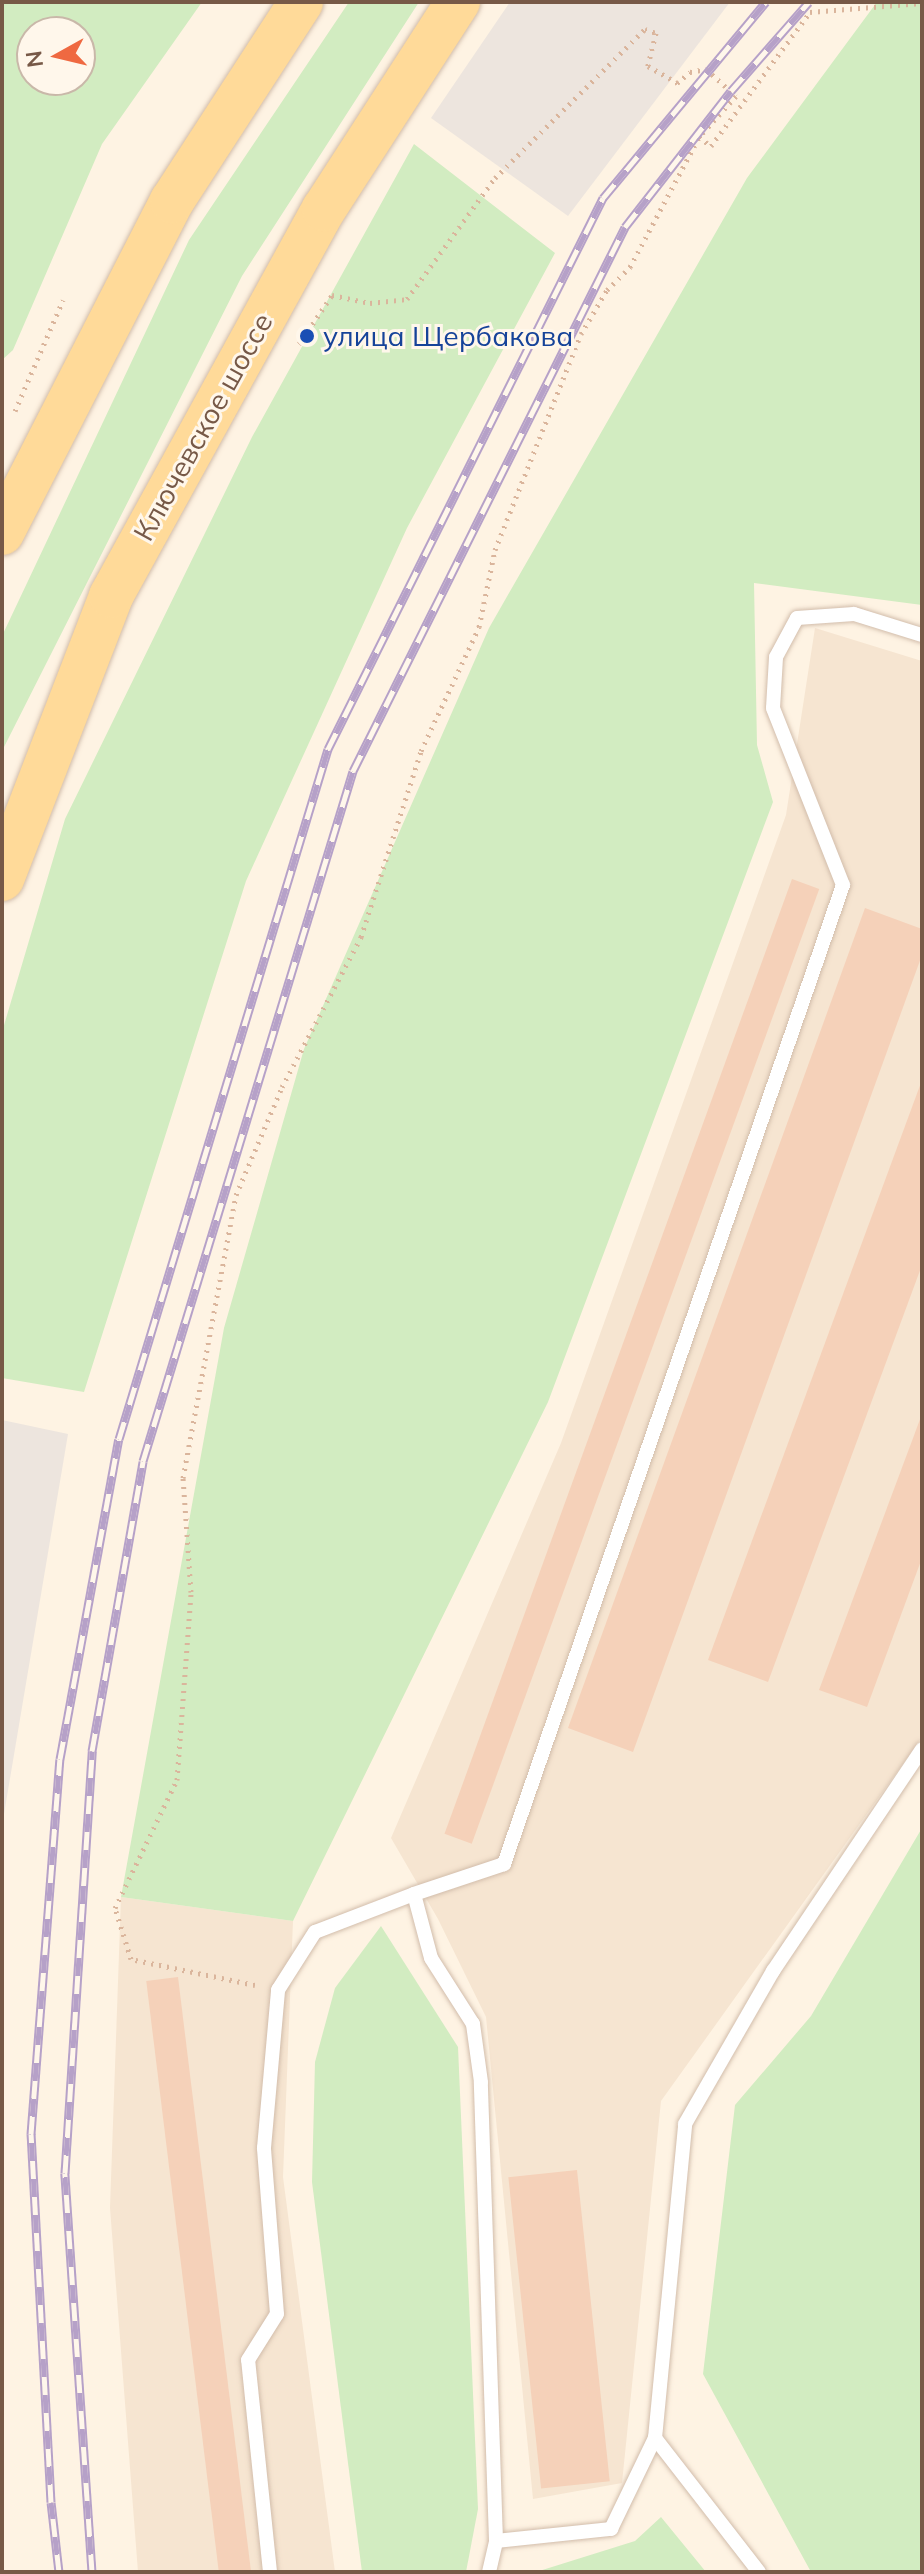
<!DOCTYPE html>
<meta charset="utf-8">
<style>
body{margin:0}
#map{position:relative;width:924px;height:2574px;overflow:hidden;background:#fef3e3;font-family:Mulish,sans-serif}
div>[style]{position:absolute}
.residential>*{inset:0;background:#f6e5d1}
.industrial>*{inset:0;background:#ede5de}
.green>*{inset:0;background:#d2ecc1}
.building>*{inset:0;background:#f5d1b9;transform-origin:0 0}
.path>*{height:5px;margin-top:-2.5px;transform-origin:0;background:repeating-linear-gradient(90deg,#dab59c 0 2px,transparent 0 8px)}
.roads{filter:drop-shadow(0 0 2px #d2bdab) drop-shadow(0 0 2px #d2bdab)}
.lane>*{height:14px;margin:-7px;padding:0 7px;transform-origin:7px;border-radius:7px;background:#fff}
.primary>*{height:44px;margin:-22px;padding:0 22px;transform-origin:22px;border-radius:22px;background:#ffda99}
.rail>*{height:9px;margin-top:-4.5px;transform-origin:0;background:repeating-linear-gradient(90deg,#fff7eb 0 18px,#b6a1c8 0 36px);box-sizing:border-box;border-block:2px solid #b6a1c8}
.dots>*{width:22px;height:22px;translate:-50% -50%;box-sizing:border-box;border:4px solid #fff7eb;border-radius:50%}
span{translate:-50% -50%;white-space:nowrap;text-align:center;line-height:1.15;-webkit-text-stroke:6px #fff7eb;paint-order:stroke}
.transit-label{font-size:28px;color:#164399}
.left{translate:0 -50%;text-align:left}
.street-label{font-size:28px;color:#775947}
.frame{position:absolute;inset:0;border:4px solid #775947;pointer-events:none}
.north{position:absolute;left:16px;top:16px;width:80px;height:80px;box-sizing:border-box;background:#fff7eb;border:2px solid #c9b8a9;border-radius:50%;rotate:262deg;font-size:22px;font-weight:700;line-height:32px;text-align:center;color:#775947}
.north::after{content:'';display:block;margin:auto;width:28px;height:36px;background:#ef6941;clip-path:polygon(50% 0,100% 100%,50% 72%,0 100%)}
</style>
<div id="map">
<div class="residential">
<i style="clip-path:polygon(815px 628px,922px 661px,922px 1737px,661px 2101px,622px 2483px,533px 2499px,486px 2017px,438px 1919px,391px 1838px,561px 1443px,786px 815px)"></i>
<i style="clip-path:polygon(121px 1897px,293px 1921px,283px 2177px,335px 2572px,138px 2572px,110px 2208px)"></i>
</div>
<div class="industrial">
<i style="clip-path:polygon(510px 2px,730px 2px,568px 216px,431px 118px)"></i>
<i style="clip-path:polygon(2px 1420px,68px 1434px,2px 1826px)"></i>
</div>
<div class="green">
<i style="clip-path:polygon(evenodd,2px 2px,202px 2px,102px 144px,13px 350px,2px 360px,2px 2px,32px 32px,80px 32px,80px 80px,32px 80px,32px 32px)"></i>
<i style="clip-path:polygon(349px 2px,419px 2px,242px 276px,2px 751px,2px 636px,189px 240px)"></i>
<i style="clip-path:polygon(877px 2px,922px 2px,922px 605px,754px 583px,757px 745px,773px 802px,548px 1402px,293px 1921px,121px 1897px,224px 1328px,304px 1049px,489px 628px,747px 178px)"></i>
<i style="clip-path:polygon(414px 144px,555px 253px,407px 528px,246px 881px,84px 1392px,2px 1378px,2px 1032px,65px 819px,252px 437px)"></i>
<i style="clip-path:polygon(922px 1828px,922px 2572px,811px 2572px,703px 2374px,735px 2105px,811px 2016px)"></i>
<i style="clip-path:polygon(381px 1926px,458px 2047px,478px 2509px,466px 2572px,362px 2572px,312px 2182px,315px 2062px,335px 1988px)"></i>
<i style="clip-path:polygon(661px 2517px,706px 2572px,536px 2572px,635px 2541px)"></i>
</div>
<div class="building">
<i style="left:792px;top:879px;width:29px;height:1016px;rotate:20deg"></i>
<i style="clip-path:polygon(865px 908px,922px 929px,922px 955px,633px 1752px,568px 1728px)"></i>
<i style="clip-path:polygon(922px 1080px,922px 1265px,768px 1682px,708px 1660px)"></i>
<i style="clip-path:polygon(922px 1414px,922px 1558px,867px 1707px,819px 1690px)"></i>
<i style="left:178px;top:1977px;width:599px;height:32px;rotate:83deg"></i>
<i style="left:577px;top:2170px;width:313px;height:69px;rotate:84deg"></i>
</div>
<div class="path">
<i style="left:299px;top:344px;width:59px;rotate:-56deg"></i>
<i style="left:332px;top:295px;width:39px;rotate:12deg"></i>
<i style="left:370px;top:303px;width:37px;rotate:-6deg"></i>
<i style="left:407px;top:299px;width:150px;rotate:-54deg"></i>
<i style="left:495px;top:178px;width:211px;rotate:-44.8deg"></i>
<i style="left:645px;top:29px;width:12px;rotate:20deg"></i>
<i style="left:656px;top:33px;width:34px;rotate:104deg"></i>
<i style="left:648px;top:66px;width:34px;rotate:30deg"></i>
<i style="left:677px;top:83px;width:17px;rotate:-40deg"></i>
<i style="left:690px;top:72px;width:16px;rotate:-11deg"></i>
<i style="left:706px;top:69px;width:40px;rotate:42deg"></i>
<i style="left:736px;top:96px;width:55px;rotate:132.1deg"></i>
<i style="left:699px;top:137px;width:15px;rotate:37deg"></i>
<i style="left:711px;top:146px;width:167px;rotate:-53.5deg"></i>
<i style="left:810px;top:12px;width:112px;rotate:-4.6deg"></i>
<i style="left:15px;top:411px;width:121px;rotate:-66.6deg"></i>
<i style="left:255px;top:1985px;width:127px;rotate:-168.2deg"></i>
<i style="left:131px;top:1959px;width:53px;rotate:-107.4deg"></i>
<i style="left:115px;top:1908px;width:142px;rotate:-64.2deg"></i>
<i style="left:177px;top:1780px;width:189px;rotate:-85.7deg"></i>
<i style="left:191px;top:1592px;width:114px;rotate:-94deg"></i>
<i style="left:183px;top:1478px;width:288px;rotate:-79.4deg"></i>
<i style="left:236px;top:1195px;width:117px;rotate:-66.9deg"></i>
<i style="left:282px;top:1087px;width:170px;rotate:-62.2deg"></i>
<i style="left:361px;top:937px;width:195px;rotate:-72.1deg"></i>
<i style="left:421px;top:751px;width:137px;rotate:-64.9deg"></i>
<i style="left:479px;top:627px;width:79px;rotate:-78.3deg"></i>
<i style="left:495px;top:550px;width:232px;rotate:-68.3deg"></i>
<i style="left:581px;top:334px;width:51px;rotate:-59.4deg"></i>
<i style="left:607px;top:290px;width:33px;rotate:-45deg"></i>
<i style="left:630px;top:267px;width:147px;rotate:-62deg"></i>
</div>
<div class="roads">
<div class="lane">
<i style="left:496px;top:2541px;width:116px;rotate:-6deg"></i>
<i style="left:611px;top:2529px;width:101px;rotate:-64.2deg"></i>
<i style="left:270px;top:2572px;width:213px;rotate:-95.9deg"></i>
<i style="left:248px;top:2360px;width:54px;rotate:-57.8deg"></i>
<i style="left:277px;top:2314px;width:167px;rotate:-94.5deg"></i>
<i style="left:264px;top:2148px;width:159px;rotate:-84.9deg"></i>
<i style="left:278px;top:1990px;width:69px;rotate:-57.5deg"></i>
<i style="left:315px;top:1932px;width:106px;rotate:-21deg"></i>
<i style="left:489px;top:2572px;width:32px;rotate:-77deg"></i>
<i style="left:496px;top:2541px;width:459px;rotate:-91.9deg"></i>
<i style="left:481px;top:2082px;width:59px;rotate:-97.9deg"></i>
<i style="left:473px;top:2024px;width:78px;rotate:-122.5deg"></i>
<i style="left:431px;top:1958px;width:66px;rotate:-104.9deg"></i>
<i style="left:414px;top:1894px;width:95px;rotate:-18.4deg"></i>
<i style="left:504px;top:1864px;width:1036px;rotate:-70.9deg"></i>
<i style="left:843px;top:885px;width:190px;rotate:-111.6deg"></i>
<i style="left:773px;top:708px;width:51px;rotate:-86.6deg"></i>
<i style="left:776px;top:657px;width:44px;rotate:-61.7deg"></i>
<i style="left:797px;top:618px;width:57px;rotate:-4deg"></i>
<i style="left:854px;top:614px;width:71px;rotate:17.2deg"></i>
<i style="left:759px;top:2572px;width:170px;rotate:-127.8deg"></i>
<i style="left:655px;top:2438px;width:315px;rotate:-84.5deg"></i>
<i style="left:685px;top:2124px;width:177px;rotate:-60.1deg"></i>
<i style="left:773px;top:1971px;width:267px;rotate:-56.1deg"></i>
</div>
<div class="primary">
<i style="left:2px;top:533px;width:373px;rotate:-62.9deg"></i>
<i style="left:172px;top:201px;width:237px;rotate:-57deg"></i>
<i style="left:2px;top:879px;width:303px;rotate:-68.9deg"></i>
<i style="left:111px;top:596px;width:442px;rotate:-61.2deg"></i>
<i style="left:324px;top:209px;width:247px;rotate:-57.1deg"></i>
</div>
</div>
<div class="rail">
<i style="left:59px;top:2572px;width:70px;rotate:-96.5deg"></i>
<i style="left:51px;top:2502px;width:369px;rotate:-93.1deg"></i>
<i style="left:31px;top:2134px;width:376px;rotate:-85.6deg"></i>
<i style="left:60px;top:1759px;width:325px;rotate:-79.6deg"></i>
<i style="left:119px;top:1439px;width:721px;rotate:-73.15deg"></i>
<i style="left:328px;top:749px;width:616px;rotate:-63.48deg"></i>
<i style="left:603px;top:198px;width:255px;rotate:-50.3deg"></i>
<i style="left:92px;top:2572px;width:400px;rotate:-93.9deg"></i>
<i style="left:65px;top:2173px;width:423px;rotate:-86.3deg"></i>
<i style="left:92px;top:1751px;width:294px;rotate:-80deg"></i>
<i style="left:143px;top:1461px;width:721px;rotate:-73.07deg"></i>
<i style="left:353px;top:771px;width:608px;rotate:-63.43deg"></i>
<i style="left:625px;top:227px;width:172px;rotate:-52.1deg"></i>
<i style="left:731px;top:91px;width:118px;rotate:-48.8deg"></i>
</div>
<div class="dots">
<i style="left:307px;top:336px;background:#1a4fb4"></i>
</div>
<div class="transit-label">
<span class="left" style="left:323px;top:336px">улица Щербакова</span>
</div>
<div class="street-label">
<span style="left:203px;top:427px;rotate:-61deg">Ключевское шоссе</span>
</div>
<div class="frame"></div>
<div class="north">N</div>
</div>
